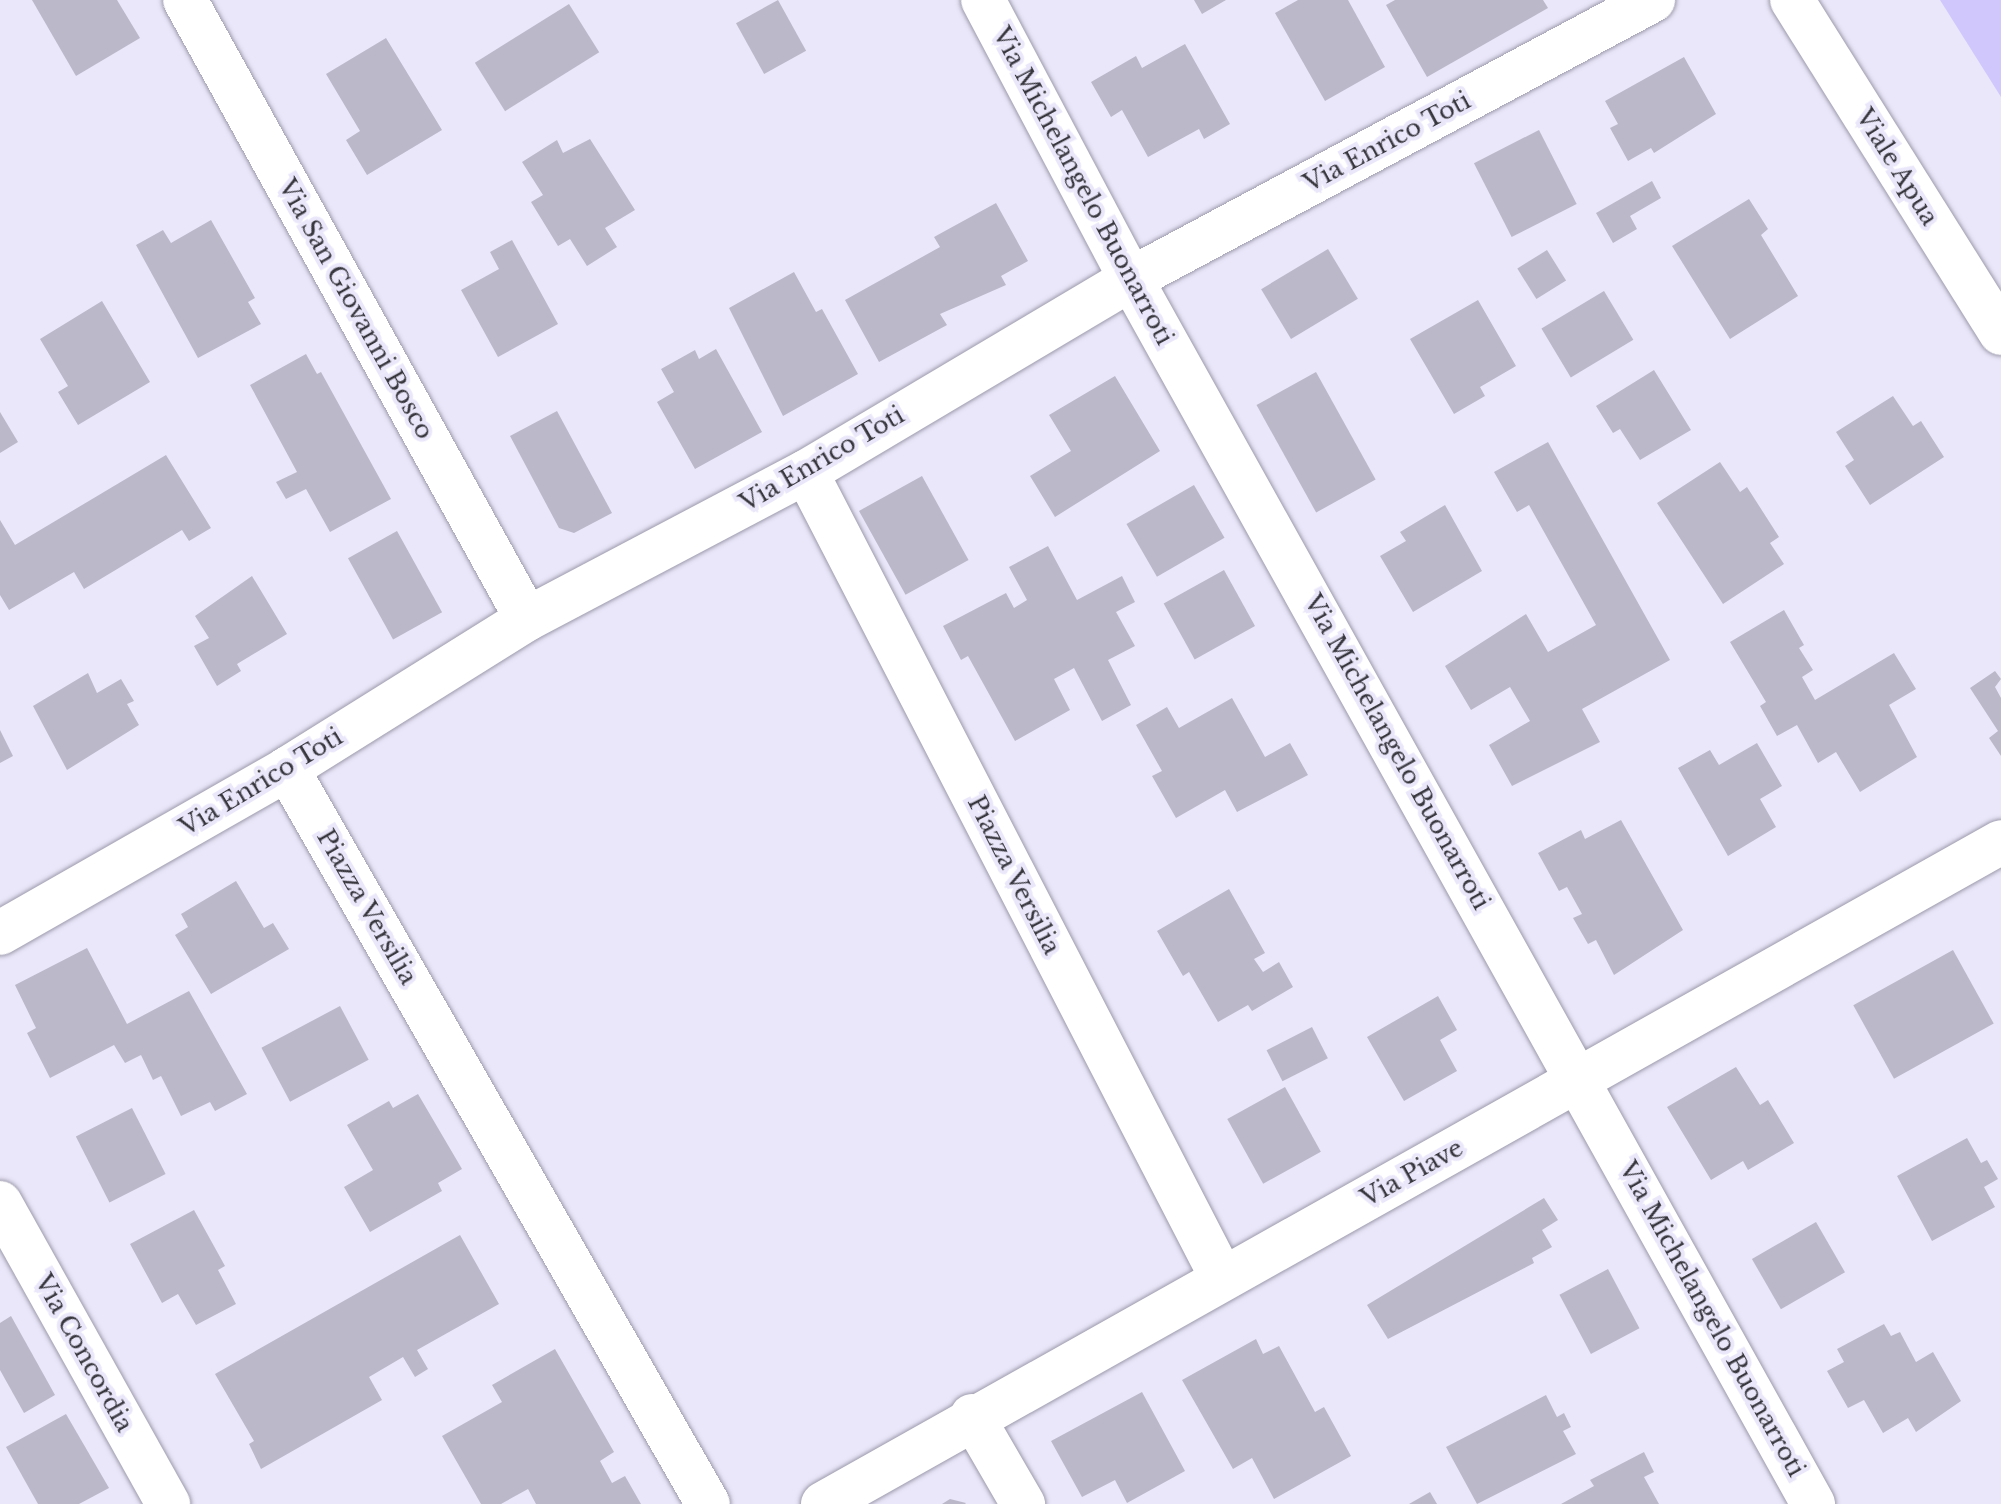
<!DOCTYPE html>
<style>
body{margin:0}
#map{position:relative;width:2001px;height:1504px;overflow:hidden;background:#eae7fa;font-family:"Libre Baskerville",serif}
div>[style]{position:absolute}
.green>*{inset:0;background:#d0c7fc}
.building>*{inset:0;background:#bbb8ca;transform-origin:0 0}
.roads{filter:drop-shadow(0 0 2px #9c9aab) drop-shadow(0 0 2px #9c9aab)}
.minor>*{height:44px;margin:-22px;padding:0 22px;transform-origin:22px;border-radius:22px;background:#fff}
.tertiary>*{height:44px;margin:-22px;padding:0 22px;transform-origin:22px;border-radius:22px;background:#fff}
span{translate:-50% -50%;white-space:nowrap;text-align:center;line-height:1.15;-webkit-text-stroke:8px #eae7fa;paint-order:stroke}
.street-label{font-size:24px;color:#37363d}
</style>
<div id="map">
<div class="green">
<i style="clip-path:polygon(1940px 0,2001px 0,2001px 97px)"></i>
</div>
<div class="building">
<i style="clip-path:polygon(32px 0,117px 0,140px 38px,76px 76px)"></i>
<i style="left:778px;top:0;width:58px;height:48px;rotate:61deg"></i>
<i style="clip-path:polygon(1194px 0,1226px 0,1202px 14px)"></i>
<i style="clip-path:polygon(1298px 0,1348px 0,1385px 67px,1325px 101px,1275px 13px)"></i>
<i style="clip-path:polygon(1395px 0,1543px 0,1548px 8px,1427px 77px,1386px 5px)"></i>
<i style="left:569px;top:4px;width:57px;height:111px;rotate:58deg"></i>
<i style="clip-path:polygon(386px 38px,442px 130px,367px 175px,346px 140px,360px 131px,326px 74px)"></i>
<i style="clip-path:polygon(1185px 44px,1230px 124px,1204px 139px,1199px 129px,1148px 157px,1122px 110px,1111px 117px,1091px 82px,1136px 56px,1142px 68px)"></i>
<i style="clip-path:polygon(1684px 57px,1716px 114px,1654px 153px,1651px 148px,1628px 161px,1610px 128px,1618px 124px,1605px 101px)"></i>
<i style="left:1539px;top:130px;width:83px;height:73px;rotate:63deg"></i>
<i style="clip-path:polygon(590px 139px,635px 210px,605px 228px,617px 247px,587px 266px,570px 239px,558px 246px,531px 202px,543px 195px,522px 162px,557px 140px,563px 153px)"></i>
<i style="clip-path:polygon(1652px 181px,1661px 198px,1630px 216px,1637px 229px,1613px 243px,1596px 213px)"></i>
<i style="clip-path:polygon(1749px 199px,1768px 229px,1761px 235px,1798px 296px,1730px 339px,1672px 246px)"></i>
<i style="clip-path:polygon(996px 203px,1028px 261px,1001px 276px,1006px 285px,940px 314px,947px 325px,879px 362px,845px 300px,940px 247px,934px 237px)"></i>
<i style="clip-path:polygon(211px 220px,255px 298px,248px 302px,261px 324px,198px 358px,136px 245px,163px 230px,171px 243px)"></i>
<i style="clip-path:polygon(512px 240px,558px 324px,498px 357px,461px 290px,499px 269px,490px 252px)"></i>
<i style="left:1328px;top:249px;width:58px;height:78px;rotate:59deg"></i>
<i style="left:1547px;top:250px;width:36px;height:35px;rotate:58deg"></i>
<i style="clip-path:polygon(794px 272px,816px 312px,822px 309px,858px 374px,783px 416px,729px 308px)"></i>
<i style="left:1604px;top:291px;width:57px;height:73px;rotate:59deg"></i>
<i style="clip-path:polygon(1478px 300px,1516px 366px,1480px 387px,1485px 396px,1454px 414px,1410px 339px)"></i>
<i style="clip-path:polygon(102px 301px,150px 382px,78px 425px,58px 392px,68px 386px,40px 339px)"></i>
<i style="clip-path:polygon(716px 349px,762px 432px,695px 469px,657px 402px,674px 392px,661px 369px,695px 350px,699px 359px)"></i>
<i style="clip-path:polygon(306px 354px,317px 374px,321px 372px,391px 499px,330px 532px,306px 489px,286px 499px,276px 482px,297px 472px,250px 385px)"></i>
<i style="clip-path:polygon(1654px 370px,1691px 430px,1640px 460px,1620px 429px,1613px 433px,1596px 406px)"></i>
<i style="left:1316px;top:372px;width:123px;height:68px;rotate:61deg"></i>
<i style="clip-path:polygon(1115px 376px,1160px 451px,1055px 517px,1030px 476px,1071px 451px,1049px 415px)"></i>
<i style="clip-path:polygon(1893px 396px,1913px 426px,1921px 421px,1944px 457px,1870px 505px,1845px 466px,1854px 460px,1836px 432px)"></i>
<i style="clip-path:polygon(557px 411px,612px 513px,574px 533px,559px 528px,510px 436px)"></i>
<i style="clip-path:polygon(0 412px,18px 442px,0 453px)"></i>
<i style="clip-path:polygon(1548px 442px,1670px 660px,1582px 709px,1600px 742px,1512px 786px,1489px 745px,1530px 721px,1510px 687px,1471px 710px,1445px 666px,1526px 614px,1548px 652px,1596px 625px,1529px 505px,1517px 512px,1494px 472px)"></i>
<i style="clip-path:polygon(166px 455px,211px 528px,189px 541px,182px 530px,84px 589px,74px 572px,9px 610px,0 595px,0 520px,15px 545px)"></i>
<i style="clip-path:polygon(1720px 462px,1740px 492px,1747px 487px,1779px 537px,1770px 543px,1784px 564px,1723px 604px,1657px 503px)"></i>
<i style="left:922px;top:476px;width:96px;height:72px;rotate:61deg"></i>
<i style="left:1194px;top:485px;width:61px;height:78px;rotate:60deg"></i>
<i style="clip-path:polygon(1445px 505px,1482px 571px,1413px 612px,1380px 556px,1406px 541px,1400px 532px)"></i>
<i style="left:397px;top:531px;width:93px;height:56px;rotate:61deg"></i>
<i style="clip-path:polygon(1048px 546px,1077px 600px,1122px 576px,1135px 602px,1116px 612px,1135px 646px,1108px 660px,1131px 705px,1102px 721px,1074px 668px,1054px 679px,1070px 710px,1015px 741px,968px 656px,961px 660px,943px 626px,1006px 593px,1014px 608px,1027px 600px,1009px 567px)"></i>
<i style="left:1224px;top:570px;width:64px;height:69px;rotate:61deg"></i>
<i style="clip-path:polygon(252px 576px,287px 634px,237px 664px,241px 671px,217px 686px,194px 646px,209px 638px,195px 616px)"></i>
<i style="clip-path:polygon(1784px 610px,1804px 645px,1799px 648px,1813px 670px,1802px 677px,1815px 700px,1894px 653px,1916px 689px,1889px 705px,1917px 757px,1860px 792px,1836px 752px,1818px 763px,1797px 725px,1777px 736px,1760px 706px,1766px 702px,1730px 642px)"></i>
<i style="clip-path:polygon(1995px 671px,2001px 679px,1995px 687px,2001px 698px,2001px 756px,1989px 738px,1998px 731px,1970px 688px)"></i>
<i style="clip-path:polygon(88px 673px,97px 693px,121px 679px,134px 701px,127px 704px,139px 725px,67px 770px,33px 706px)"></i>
<i style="clip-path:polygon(1232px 698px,1265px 757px,1290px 743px,1308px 775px,1237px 812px,1225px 790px,1176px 818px,1152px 776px,1162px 771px,1136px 725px,1167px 707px,1179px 728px)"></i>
<i style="clip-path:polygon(0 730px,13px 756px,0 763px)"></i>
<i style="clip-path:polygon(1757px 743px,1782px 786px,1760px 799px,1776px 827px,1728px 856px,1678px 768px,1710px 750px,1719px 765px)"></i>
<i style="clip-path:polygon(1621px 820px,1683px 930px,1614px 975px,1596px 940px,1588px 944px,1573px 918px,1582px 914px,1567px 887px,1559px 891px,1538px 853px,1581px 830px,1585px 839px)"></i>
<i style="clip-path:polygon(236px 881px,264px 928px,273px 923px,289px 949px,211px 994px,175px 935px,188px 927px,181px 914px)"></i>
<i style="clip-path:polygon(1229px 889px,1265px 953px,1254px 959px,1263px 972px,1279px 962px,1293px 987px,1252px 1011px,1248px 1005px,1218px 1022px,1189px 972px,1183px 976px,1157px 931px)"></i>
<i style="clip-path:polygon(87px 948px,127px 1024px,189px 991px,247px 1094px,215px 1111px,210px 1102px,181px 1116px,161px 1076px,153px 1080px,141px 1055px,125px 1063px,114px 1045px,50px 1078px,27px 1033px,36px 1028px,15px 985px)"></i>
<i style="left:1953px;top:950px;width:84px;height:114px;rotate:61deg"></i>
<i style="clip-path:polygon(1438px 996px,1457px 1030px,1440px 1040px,1457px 1071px,1404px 1101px,1367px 1037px)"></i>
<i style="left:340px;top:1006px;width:61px;height:89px;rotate:62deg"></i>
<i style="left:1312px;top:1027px;width:35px;height:51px;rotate:63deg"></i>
<i style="clip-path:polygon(1736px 1067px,1760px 1105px,1768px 1100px,1794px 1143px,1748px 1170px,1743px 1161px,1711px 1180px,1667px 1107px)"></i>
<i style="left:1285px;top:1087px;width:74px;height:66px;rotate:61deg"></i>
<i style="clip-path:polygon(418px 1094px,462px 1169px,438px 1183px,442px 1191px,370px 1232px,344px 1187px,373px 1170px,347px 1125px,389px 1101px,393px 1108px)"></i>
<i style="left:132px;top:1108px;width:74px;height:63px;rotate:63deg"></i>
<i style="clip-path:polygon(1967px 1138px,1981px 1163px,1987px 1160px,1998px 1179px,1984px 1187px,1995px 1207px,1932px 1241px,1897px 1176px)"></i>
<i style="clip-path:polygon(1544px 1198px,1558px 1220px,1542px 1230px,1552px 1247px,1532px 1258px,1534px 1263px,1388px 1339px,1367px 1305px)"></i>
<i style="clip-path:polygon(194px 1210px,225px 1266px,218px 1270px,236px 1304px,196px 1325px,178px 1294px,162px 1303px,130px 1244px)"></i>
<i style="left:1816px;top:1222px;width:58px;height:74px;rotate:60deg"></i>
<i style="clip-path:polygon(460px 1235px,499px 1304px,417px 1350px,428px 1369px,415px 1377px,403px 1357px,369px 1377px,382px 1400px,261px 1469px,249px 1444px,254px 1441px,215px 1374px)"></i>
<i style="left:1608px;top:1269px;width:67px;height:55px;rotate:62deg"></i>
<i style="clip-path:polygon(11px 1316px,55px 1395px,24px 1413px,0 1370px,0 1323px)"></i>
<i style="clip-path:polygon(1884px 1324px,1891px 1336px,1900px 1332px,1916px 1362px,1933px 1352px,1961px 1401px,1916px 1432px,1908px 1418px,1883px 1433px,1864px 1400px,1848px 1408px,1827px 1371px,1844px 1362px,1837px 1349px)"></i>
<i style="clip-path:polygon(1256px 1339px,1263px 1354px,1279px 1346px,1315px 1412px,1324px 1407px,1351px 1456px,1274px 1499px,1252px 1458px,1233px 1469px,1182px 1380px)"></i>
<i style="clip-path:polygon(555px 1349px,614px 1452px,600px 1461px,612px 1483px,625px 1476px,641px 1504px,536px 1504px,528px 1489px,501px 1504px,481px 1504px,442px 1436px,502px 1402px,492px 1385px)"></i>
<i style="clip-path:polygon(1142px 1392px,1185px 1471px,1127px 1503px,1115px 1480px,1082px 1497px,1051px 1441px)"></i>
<i style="clip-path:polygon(1546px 1395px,1557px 1417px,1564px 1413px,1571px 1427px,1563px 1431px,1576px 1454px,1477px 1504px,1446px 1447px)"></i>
<i style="clip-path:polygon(66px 1414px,109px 1488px,79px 1504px,38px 1504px,6px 1447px)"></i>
<i style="clip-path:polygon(1644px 1452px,1654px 1472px,1644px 1477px,1659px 1504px,1561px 1504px,1594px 1486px,1590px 1480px)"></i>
<i style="clip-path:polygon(1430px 1492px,1437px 1504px,1409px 1504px)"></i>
<i style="clip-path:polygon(950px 1499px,966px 1503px,965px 1504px,942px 1504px)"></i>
</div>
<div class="roads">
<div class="minor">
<i style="left:185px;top:0;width:707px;rotate:61.08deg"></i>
<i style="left:983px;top:0;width:316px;rotate:62.1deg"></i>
<i style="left:1131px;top:279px;width:1402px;rotate:60.89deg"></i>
<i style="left:806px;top:472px;width:907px;rotate:62.7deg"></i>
<i style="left:287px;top:769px;width:847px;rotate:60.2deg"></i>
<i style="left:0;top:933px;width:331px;rotate:-29.7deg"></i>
<i style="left:287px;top:769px;width:283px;rotate:-32deg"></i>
<i style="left:527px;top:619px;width:315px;rotate:-27.8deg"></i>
<i style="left:806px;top:472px;width:378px;rotate:-30.7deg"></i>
<i style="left:1131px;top:279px;width:592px;rotate:-28.12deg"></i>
<i style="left:0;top:1203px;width:345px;rotate:60.8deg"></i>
<i style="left:972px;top:1416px;width:102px;rotate:59.9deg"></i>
<i style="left:823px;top:1504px;width:1351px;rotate:-29.33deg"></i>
</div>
<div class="tertiary">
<i style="left:1792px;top:0;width:393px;rotate:57.9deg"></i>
</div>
</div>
<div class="street-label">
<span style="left:1387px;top:142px;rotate:-28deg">Via Enrico Toti</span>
<span style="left:1897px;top:167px;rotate:58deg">Viale Apua</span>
<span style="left:1083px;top:186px;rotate:62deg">Via Michelangelo Buonarroti</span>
<span style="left:356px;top:309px;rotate:61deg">Via San Giovanni Bosco</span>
<span style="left:822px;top:459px;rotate:-30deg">Via Enrico Toti</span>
<span style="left:1397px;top:752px;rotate:61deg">Via Michelangelo Buonarroti</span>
<span style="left:261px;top:782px;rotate:-31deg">Via Enrico Toti</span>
<span style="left:1014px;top:875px;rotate:63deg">Piazza Versilia</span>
<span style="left:367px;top:907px;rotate:60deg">Piazza Versilia</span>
<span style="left:1412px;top:1173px;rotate:-29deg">Via Piave</span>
<span style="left:1712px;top:1319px;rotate:61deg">Via Michelangelo Buonarroti</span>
<span style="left:84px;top:1353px;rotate:61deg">Via Concordia</span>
</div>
</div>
